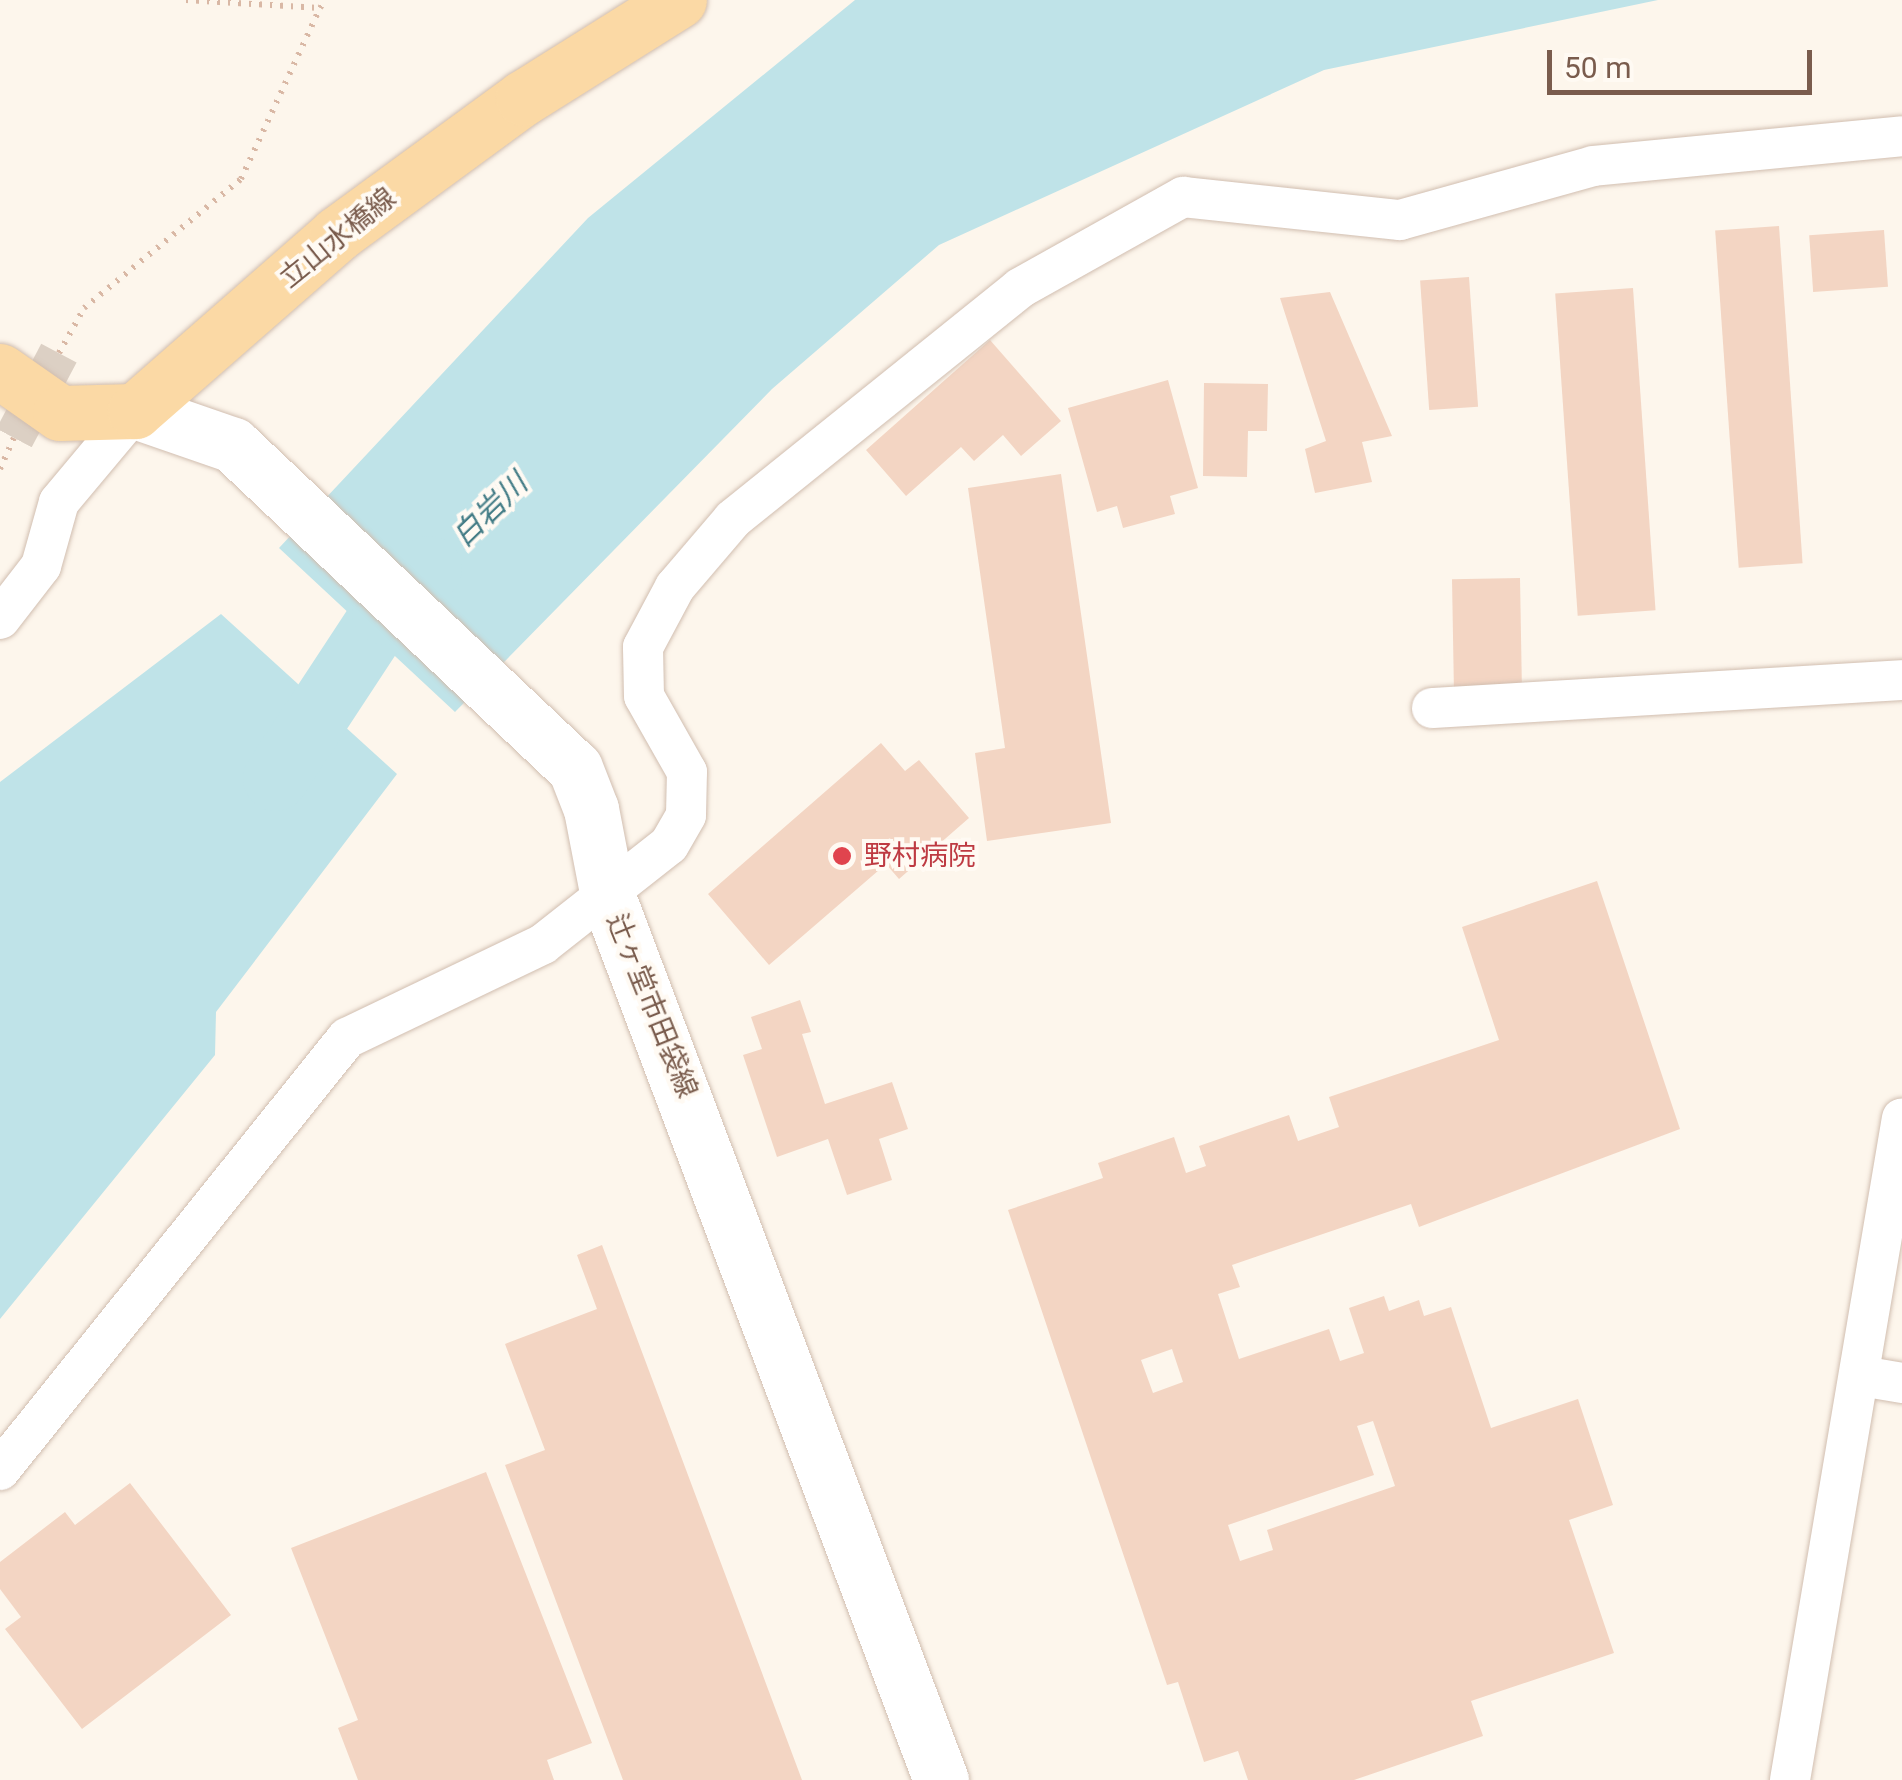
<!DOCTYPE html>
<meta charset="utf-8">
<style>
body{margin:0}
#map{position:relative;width:1902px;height:1780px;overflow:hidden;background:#fdf6ec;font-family:Roboto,"Noto Sans JP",sans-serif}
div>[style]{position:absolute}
.water>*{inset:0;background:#bfe3e8}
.river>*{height:65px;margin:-32.5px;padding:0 32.5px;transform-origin:32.5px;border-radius:32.5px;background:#bfe3e8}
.building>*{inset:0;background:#f3d5c3;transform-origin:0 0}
.minor-tunnel>*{height:40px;margin-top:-20px;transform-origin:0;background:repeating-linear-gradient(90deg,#dcd0c4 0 40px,transparent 0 60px)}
.path>*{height:6px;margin-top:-3px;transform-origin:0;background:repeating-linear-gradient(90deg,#d9b8a5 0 2.5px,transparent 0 10.5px)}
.roads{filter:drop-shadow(0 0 2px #d1beb0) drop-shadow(0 0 2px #d1beb0)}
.minor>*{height:40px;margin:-20px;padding:0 20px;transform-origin:20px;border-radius:20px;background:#fff}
.secondary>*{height:55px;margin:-27.5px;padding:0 27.5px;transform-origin:27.5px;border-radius:27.5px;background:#fff}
.primary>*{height:55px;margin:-27.5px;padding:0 27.5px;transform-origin:27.5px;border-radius:27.5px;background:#fbd9a5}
.dots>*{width:28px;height:28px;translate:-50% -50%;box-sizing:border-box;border:5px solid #fffaf3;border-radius:50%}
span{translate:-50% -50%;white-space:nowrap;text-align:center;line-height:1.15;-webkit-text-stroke:8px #fffaf3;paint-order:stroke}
.street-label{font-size:28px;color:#7a5c4d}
.health-label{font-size:28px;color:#be3a42}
.left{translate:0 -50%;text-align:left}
.water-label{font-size:30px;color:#437c86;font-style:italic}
.scale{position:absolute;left:1547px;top:50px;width:265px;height:45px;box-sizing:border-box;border:5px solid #7a5c4d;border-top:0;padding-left:12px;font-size:30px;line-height:35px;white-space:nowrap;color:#7a5c4d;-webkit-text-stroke:8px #fffaf3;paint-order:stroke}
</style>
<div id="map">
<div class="water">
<i style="clip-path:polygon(855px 0,1658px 0,1324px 70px,939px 245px,772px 389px,455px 712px,279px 548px,588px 218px)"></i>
<i style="clip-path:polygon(221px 614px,397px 774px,216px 1012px,215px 1055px,0 1319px,0 782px)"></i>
</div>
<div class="river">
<i style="left:275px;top:778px;width:199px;rotate:-56.7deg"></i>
<i style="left:384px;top:612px;width:63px;rotate:-44.4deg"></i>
</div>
<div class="building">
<i style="left:1779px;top:226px;width:338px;height:64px;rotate:86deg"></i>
<i style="left:1884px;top:230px;width:57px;height:75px;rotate:86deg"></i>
<i style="left:1469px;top:277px;width:130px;height:49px;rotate:86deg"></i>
<i style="left:1633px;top:288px;width:323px;height:78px;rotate:86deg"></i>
<i style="clip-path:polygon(1330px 292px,1392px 436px,1362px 442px,1372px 482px,1315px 493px,1305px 449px,1326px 441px,1280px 298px)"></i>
<i style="clip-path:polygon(990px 340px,1061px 421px,1021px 456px,1003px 435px,974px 461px,961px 447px,906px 496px,866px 450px)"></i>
<i style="clip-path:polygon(1168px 380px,1198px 488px,1170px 496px,1175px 514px,1123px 528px,1117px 506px,1097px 512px,1068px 408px)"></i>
<i style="clip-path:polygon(1204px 383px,1268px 384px,1267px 431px,1248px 431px,1247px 477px,1203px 476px)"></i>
<i style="clip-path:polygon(1061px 474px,1111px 823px,987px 841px,975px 753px,1005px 748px,968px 488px)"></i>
<i style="left:1520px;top:578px;width:108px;height:68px;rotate:89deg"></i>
<i style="clip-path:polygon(881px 743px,905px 771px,919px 760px,969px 818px,899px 879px,886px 864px,769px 965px,708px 894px)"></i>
<i style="clip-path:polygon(evenodd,1597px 881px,1680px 1129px,1419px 1227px,1411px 1204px,1232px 1265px,1240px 1287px,1218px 1294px,1239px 1359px,1329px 1329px,1340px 1361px,1364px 1353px,1349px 1308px,1384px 1296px,1389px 1311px,1419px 1300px,1424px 1316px,1451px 1307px,1491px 1428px,1578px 1399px,1613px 1505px,1569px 1520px,1614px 1653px,1471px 1701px,1483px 1736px,1354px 1780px,1248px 1780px,1238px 1751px,1204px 1762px,1178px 1682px,1167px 1685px,1008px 1210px,1103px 1178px,1098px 1163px,1174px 1137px,1186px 1173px,1206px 1166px,1199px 1146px,1289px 1115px,1298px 1141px,1339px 1127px,1329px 1097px,1499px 1040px,1462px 927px,1597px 881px,1172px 1349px,1183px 1382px,1153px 1393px,1141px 1360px,1172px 1349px,1597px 881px,1373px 1421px,1395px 1486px,1267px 1530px,1273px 1550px,1240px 1561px,1228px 1525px,1374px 1475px,1357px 1426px,1373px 1421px)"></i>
<i style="clip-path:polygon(800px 1000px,811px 1032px,802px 1034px,825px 1104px,892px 1082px,908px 1129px,879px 1139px,892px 1180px,847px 1195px,828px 1139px,777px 1157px,743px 1055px,762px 1049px,751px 1017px)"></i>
<i style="clip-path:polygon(602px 1245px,802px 1780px,623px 1780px,505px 1465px,545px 1450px,505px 1344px,597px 1309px,577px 1255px)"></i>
<i style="clip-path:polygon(486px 1472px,592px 1743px,547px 1760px,554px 1780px,358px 1780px,338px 1728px,358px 1720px,291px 1548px)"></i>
<i style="clip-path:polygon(130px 1483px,231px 1615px,82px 1729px,5px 1629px,21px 1617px,0 1589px,0 1562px,65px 1512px,75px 1525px)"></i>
</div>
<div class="minor-tunnel">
<i style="left:14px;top:438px;width:96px;rotate:-62.1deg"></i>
</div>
<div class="path">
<i style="left:186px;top:0;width:134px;rotate:3.4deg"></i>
<i style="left:320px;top:8px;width:9px;rotate:-58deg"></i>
<i style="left:59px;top:353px;width:51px;rotate:-60.9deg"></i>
<i style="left:84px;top:308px;width:203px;rotate:-39.4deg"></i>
<i style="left:241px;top:179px;width:188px;rotate:-65.2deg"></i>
<i style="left:0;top:469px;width:34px;rotate:-66deg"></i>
</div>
<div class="roads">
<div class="minor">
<i style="left:0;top:619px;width:67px;rotate:-52.3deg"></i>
<i style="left:41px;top:566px;width:66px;rotate:-74.3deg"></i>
<i style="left:59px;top:502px;width:119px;rotate:-50.1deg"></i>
<i style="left:1432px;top:708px;width:471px;rotate:-3.4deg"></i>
<i style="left:1861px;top:1376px;width:42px;rotate:9.7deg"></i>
<i style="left:0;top:1470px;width:554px;rotate:-51.23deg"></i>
<i style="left:347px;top:1038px;width:217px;rotate:-25.6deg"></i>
<i style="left:543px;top:944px;width:160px;rotate:-38.2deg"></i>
<i style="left:669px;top:845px;width:34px;rotate:-60deg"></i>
<i style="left:686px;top:815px;width:43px;rotate:-88.7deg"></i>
<i style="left:687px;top:772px;width:87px;rotate:-119.5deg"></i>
<i style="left:644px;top:696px;width:49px;rotate:-91.2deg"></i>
<i style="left:643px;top:647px;width:68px;rotate:-61.9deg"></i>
<i style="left:675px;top:587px;width:89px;rotate:-49.5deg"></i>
<i style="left:733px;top:519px;width:368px;rotate:-38.8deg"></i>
<i style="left:1020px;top:288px;width:187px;rotate:-29.2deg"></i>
<i style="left:1183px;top:197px;width:218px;rotate:6.1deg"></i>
<i style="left:1400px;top:220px;width:200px;rotate:-15.6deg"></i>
<i style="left:1593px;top:166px;width:310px;rotate:-5.5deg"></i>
<i style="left:1790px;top:1780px;width:671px;rotate:-80.4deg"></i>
</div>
<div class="secondary">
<i style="left:135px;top:411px;width:104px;rotate:19.1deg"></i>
<i style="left:233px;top:445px;width:470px;rotate:43.4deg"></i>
<i style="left:575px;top:768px;width:44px;rotate:68.7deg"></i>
<i style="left:591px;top:809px;width:90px;rotate:79.1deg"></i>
<i style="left:608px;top:897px;width:944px;rotate:69.34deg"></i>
</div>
<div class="primary">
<i style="left:0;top:371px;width:73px;rotate:35deg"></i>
<i style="left:60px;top:413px;width:75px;rotate:-1.5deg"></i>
<i style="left:135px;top:411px;width:269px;rotate:-41.2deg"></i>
<i style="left:337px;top:234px;width:230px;rotate:-36.2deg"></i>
<i style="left:523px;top:98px;width:184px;rotate:-32.1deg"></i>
</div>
</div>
<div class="dots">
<i style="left:842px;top:856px;background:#e0444e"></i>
</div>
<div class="street-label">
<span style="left:338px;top:238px;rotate:-39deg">立山水橋線</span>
<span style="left:652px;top:1006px;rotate:68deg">辻ヶ堂市田袋線</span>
</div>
<div class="health-label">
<span class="left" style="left:864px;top:856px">野村病院</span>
</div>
<div class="water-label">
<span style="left:490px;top:510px;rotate:-44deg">白岩川</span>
</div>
<div class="scale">50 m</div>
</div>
